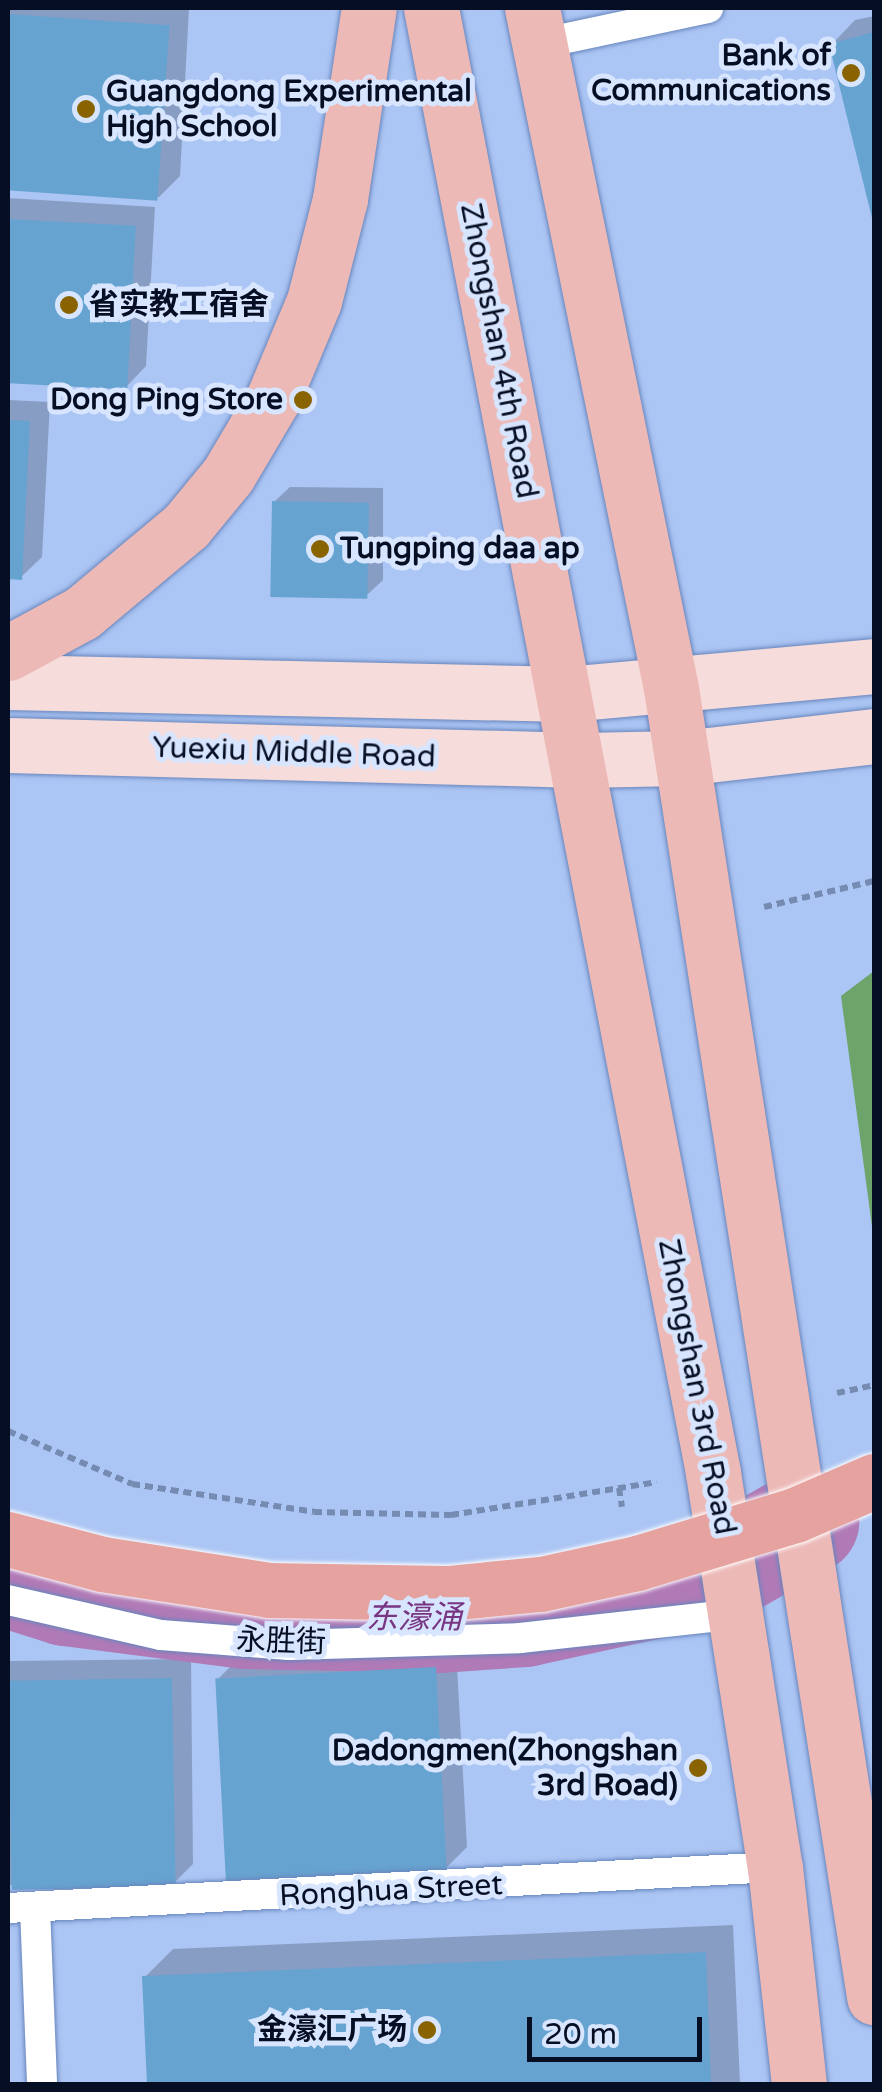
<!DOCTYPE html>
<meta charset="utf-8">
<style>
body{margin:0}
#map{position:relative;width:882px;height:2092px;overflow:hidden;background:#abc5f4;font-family:"Varela Round","Noto Sans SC",sans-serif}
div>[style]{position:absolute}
.green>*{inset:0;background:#6da469}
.shadow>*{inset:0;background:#0003}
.river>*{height:105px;margin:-52.5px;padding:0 52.5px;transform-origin:52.5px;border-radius:52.5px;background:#b07ab7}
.building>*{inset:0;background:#67a3d0;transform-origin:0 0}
.path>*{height:6px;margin-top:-3px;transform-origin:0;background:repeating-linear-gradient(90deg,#768bb2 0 8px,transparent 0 13px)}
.roads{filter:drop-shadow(0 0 2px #6886bd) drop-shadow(0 0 2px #6886bd)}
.service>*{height:30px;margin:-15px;padding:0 15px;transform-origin:15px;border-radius:15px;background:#fff}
.secondary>*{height:55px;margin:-27.5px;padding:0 27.5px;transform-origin:27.5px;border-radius:27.5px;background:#f6dcdb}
.primary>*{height:55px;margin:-27.5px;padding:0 27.5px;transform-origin:27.5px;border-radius:27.5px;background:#ecb9b7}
.bridges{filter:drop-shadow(0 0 2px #fff) drop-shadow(0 0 2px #fff)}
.trunk-bridge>*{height:55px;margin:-27.5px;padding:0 27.5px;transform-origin:27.5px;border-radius:27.5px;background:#e6a29f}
.dots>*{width:28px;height:28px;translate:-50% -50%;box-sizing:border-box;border:5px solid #d8e5fe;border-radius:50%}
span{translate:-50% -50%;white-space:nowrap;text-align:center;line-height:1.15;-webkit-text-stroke:10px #d8e5fe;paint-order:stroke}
.poi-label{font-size:30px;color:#050e23;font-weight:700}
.right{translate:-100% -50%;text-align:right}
.left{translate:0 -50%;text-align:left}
.street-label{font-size:30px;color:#050e23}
.water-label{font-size:32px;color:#783682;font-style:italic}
.frame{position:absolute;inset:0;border:10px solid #050e23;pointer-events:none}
.scale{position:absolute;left:527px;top:2017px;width:175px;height:45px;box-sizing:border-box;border:5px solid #050e23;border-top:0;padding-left:12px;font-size:30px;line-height:35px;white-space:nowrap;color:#050e23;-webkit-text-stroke:8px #d8e5fe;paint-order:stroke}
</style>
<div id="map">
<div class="green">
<i style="clip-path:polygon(874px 971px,874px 1241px,841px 996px)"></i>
</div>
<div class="shadow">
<i style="clip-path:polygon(8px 8px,189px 8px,180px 176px,159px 197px,8px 188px)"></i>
<i style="clip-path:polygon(874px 16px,874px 217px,832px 44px,855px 20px)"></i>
<i style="clip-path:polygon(8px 198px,155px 207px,146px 366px,126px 387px,8px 380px)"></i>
<i style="clip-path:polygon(8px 400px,50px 402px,42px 557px,21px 577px,8px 576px)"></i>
<i style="clip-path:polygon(290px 487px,383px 488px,383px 580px,367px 595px,274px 502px)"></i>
<i style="clip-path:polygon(456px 1648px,467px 1847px,446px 1868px,217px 1680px,238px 1659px)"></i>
<i style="clip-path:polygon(191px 1659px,193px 1864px,173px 1884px,8px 1885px,8px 1661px)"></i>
<i style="clip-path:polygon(733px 1925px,740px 2084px,149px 2084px,145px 1977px,173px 1949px)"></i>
</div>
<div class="river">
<i style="left:8px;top:1575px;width:60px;rotate:17.5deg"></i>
<i style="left:65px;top:1593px;width:181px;rotate:7.3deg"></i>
<i style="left:245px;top:1616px;width:192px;rotate:1.2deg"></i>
<i style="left:437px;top:1620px;width:87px;rotate:-3.9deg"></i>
<i style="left:524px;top:1614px;width:198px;rotate:-12.3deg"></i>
<i style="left:717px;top:1572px;width:103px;rotate:-29.8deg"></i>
</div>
<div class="building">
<i style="left:8px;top:14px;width:162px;height:176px;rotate:4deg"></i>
<i style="clip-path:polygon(874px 32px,874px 221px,873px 222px,829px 44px)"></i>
<i style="left:8px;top:219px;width:128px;height:164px;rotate:3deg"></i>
<i style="clip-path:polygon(8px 420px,30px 421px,22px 580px,8px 579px)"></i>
<i style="left:272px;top:501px;width:97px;height:96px;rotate:1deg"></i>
<i style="left:436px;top:1667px;width:203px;height:221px;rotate:87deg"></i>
<i style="left:172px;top:1678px;width:209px;height:164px;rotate:89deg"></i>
<i style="clip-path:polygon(706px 1952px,711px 2084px,147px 2084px,142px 1976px)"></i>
</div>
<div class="path">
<i style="left:764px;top:907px;width:113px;rotate:-13.3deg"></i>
<i style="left:837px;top:1393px;width:38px;rotate:-12deg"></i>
<i style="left:8px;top:1431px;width:135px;rotate:23.1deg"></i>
<i style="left:132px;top:1484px;width:184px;rotate:8.7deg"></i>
<i style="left:314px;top:1512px;width:137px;rotate:1.3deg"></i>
<i style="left:451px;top:1515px;width:208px;rotate:-9.1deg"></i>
<i style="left:619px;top:1488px;width:19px;rotate:81deg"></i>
</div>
<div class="roads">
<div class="service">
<i style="left:539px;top:44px;width:173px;rotate:-12deg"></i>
<i style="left:8px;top:1600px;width:157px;rotate:12.9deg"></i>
<i style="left:161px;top:1635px;width:128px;rotate:4.5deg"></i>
<i style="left:289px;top:1645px;width:231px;rotate:-1.7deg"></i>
<i style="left:520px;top:1638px;width:219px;rotate:-6.3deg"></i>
<i style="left:8px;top:1908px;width:768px;rotate:-3.06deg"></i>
<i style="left:35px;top:1908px;width:176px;rotate:87.7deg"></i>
</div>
<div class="secondary">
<i style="left:8px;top:682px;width:559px;rotate:1.23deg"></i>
<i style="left:567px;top:694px;width:308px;rotate:-5.2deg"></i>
<i style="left:8px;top:745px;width:572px;rotate:1.5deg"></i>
<i style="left:580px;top:760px;width:102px;rotate:-1.1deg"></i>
<i style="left:682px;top:758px;width:193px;rotate:-6.5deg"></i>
</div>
<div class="primary">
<i style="left:431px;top:8px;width:1492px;rotate:79.1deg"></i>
<i style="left:713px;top:1473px;width:399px;rotate:81.1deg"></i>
<i style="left:775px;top:1867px;width:218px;rotate:83.7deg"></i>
<i style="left:532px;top:8px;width:694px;rotate:78.45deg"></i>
<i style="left:671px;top:688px;width:1325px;rotate:81.18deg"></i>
<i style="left:8px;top:653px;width:84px;rotate:-28.4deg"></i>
<i style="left:82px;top:613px;width:136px;rotate:-39.9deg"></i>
<i style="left:186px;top:526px;width:66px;rotate:-50.5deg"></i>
<i style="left:228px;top:475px;width:88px;rotate:-59.4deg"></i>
<i style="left:273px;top:399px;width:106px;rotate:-67.3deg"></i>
<i style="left:314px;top:301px;width:105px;rotate:-75.7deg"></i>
<i style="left:340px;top:199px;width:193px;rotate:-81.4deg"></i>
</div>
</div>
<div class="bridges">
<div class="trunk-bridge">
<i style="left:8px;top:1539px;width:97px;rotate:14.9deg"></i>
<i style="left:102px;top:1564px;width:169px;rotate:8.8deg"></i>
<i style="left:269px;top:1590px;width:178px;rotate:1deg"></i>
<i style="left:447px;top:1593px;width:94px;rotate:-5.5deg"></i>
<i style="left:541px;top:1584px;width:98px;rotate:-12.3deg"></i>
<i style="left:637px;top:1563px;width:165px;rotate:-16.9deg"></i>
<i style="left:795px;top:1515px;width:86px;rotate:-23.3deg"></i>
</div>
</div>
<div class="dots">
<i style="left:851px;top:73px;background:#896300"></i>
<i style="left:86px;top:109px;background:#896300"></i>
<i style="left:69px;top:305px;background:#896300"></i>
<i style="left:303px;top:400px;background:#896300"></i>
<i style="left:320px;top:549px;background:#896300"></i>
<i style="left:698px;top:1768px;background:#896300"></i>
<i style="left:427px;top:2030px;background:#896300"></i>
</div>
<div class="poi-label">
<span class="right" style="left:831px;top:73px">Bank of<br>Communications</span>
<span class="left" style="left:106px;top:109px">Guangdong Experimental<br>High School</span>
<span class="left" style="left:89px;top:305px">省实教工宿舍</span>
<span class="right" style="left:283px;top:400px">Dong Ping Store</span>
<span class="left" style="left:340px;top:549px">Tungping daa ap</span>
<span class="right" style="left:678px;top:1768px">Dadongmen(Zhongshan<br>3rd Road)</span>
<span class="right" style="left:407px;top:2030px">金濠汇广场</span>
</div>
<div class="street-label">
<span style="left:498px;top:351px;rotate:79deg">Zhongshan 4th Road</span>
<span style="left:294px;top:753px;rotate:2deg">Yuexiu Middle Road</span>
<span style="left:696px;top:1387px;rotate:79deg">Zhongshan 3rd Road</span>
<span style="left:281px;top:1642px;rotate:2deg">永胜街</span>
<span style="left:391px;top:1891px;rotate:-3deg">Ronghua Street</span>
</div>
<div class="water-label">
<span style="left:414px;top:1618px">东濠涌</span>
</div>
<div class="frame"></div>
<div class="scale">20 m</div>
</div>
